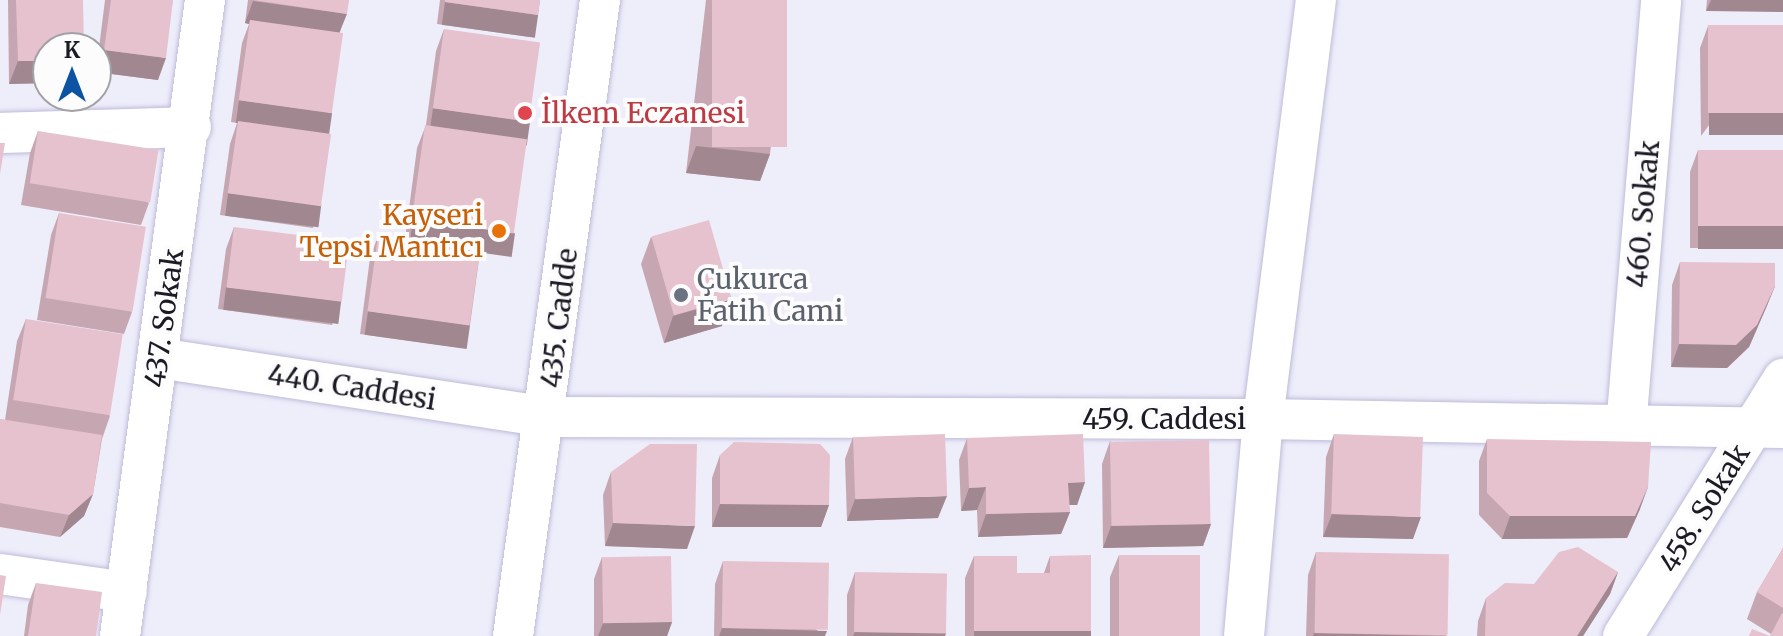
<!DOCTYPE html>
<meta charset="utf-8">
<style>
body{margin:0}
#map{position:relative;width:1783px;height:636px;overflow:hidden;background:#eeedfa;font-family:Merriweather,serif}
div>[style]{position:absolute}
.roads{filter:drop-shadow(0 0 2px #bebbda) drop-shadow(0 0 2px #bebbda)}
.minor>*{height:40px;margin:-20px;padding:0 20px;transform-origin:20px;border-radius:20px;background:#fff}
.wall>*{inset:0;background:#c6a7b1}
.shaded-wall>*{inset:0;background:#a18890;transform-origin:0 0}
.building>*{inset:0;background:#e6c2ce;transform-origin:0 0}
.dots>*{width:22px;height:22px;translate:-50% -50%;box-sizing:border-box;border:4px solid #fcfcfc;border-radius:50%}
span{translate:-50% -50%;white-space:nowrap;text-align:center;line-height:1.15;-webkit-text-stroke:8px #fcfcfc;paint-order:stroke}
.health-label{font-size:28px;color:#be3a42}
.left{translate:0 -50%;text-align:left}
.street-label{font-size:28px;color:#1c1a25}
.food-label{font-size:28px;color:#c56008}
.right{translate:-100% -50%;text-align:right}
.worship-label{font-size:28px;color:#5b616d}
.north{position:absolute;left:32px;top:32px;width:80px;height:80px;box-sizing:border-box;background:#fcfcfc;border:2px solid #a2a2a6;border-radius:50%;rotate:0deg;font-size:22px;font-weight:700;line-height:32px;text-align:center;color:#1c1a25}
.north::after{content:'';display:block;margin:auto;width:28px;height:36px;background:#0c54a3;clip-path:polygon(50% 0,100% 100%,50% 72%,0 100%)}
</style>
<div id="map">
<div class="roads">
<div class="minor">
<i style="left:0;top:133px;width:191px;rotate:-1.8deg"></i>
<i style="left:158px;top:358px;width:392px;rotate:8.6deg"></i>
<i style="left:546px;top:417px;width:717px;rotate:0.16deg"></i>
<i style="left:1263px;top:419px;width:520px;rotate:0.99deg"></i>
<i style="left:1626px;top:428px;width:429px;rotate:-85.3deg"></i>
<i style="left:0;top:574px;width:128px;rotate:8.1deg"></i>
<i style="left:120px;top:636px;width:642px;rotate:-82.39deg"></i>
<i style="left:513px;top:636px;width:642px;rotate:-82.21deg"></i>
<i style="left:1244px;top:636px;width:218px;rotate:-85deg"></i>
<i style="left:1263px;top:419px;width:422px;rotate:-82.8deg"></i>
<i style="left:1623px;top:636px;width:303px;rotate:-58.1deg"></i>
</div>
</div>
<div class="wall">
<i style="clip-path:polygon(8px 0,83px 0,48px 48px,48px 83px,9px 84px)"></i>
<i style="clip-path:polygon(105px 0,173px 0,158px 80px,96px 72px)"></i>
<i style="clip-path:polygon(248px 0,349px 0,340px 32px,325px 133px,313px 228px,220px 215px,230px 144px,237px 123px,231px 122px,242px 43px,249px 24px,245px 23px)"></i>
<i style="clip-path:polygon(440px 0,540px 0,538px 15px,530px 37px,437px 24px)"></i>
<i style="clip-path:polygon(706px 0,787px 0,770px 154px,760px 181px,686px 173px)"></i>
<i style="clip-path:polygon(1707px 0,1783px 0,1706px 11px)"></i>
<i style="clip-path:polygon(1783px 25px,1701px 136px,1700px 48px,1708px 26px)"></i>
<i style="clip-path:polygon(444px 29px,530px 121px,523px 139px,506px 255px,480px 252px,470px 325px,462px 348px,360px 334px,370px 258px,378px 236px,405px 239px,417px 148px,426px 125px,436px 51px)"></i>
<i style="clip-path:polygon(38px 131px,149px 203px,141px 225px,21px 205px,30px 153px)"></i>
<i style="clip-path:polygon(1698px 150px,1783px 248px,1690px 248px,1690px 172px)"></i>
<i style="clip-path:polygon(59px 213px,132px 312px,124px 334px,37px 320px,51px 235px)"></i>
<i style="clip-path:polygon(234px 227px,341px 302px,332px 325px,218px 309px,226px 249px)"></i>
<i style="clip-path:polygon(651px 237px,722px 326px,664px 343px,641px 264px)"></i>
<i style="clip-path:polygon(1680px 262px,1775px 286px,1766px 308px,1749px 347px,1727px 368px,1671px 367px,1672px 285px)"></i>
<i style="clip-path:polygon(26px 319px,110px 416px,102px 439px,93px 494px,84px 516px,60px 537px,0 527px,0 419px,5px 420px,17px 341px)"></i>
<i style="clip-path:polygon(1334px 434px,1413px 539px,1323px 537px,1326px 457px)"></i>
<i style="clip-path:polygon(853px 437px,938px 518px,847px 521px,845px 459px)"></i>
<i style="clip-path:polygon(967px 438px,1085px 482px,1077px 505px,1069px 505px,1070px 512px,1061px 534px,978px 537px,977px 510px,961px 511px,959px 460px)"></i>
<i style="clip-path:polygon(1487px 439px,1640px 509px,1627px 538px,1502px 539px,1479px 515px,1479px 461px)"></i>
<i style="clip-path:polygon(1110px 441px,1211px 524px,1203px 546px,1103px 548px,1102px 464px)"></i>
<i style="clip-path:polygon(720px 455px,829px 505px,821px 527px,712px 527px,712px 478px)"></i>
<i style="clip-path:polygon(611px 472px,687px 549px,605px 546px,603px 495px)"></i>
<i style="clip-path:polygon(1783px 548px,1783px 636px,1770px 636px,1771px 634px,1747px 619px,1757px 592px)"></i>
<i style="clip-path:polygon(1316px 552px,1447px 636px,1306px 636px,1308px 575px)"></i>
<i style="clip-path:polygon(1119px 555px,1200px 636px,1110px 636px,1110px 577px)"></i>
<i style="clip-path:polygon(974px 556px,1017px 573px,1044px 573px,1050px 556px,1091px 631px,1089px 636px,965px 636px,965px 578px)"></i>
<i style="clip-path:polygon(602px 557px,672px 622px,667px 636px,594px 636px,594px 579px)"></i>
<i style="clip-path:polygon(723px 561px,825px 636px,714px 636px,715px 584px)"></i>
<i style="clip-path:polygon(855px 572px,946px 633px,945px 636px,847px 636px,847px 595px)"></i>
<i style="clip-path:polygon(1618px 572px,1610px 594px,1583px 636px,1477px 636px,1478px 621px,1486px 598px,1534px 584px)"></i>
<i style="clip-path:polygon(36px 583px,96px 636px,24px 636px,28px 605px)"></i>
</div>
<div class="shaded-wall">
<i style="clip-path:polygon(1711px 0,1783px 0,1783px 12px,1706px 11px)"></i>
<i style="clip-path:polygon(253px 1px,347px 14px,338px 36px,250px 20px,249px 24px,245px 23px)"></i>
<i style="left:445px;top:2px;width:94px;height:23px;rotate:8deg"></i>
<i style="clip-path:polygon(104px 50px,166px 58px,158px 80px,96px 72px)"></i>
<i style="clip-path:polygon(18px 61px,48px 61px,48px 83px,9px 84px)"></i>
<i style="left:239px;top:100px;width:94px;height:23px;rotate:8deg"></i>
<i style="left:433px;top:108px;width:98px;height:24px;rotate:8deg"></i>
<i style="left:1783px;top:113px;width:22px;height:74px;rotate:90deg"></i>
<i style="clip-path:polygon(696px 146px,770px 154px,760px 181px,686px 173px)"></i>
<i style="left:228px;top:193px;width:94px;height:23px;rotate:7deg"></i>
<i style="left:413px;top:219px;width:103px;height:24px;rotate:8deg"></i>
<i style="left:1698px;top:226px;width:85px;height:23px"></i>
<i style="clip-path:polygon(1775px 286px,1766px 308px,1749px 347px,1727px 368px,1671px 367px,1679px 344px)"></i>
<i style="left:226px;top:287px;width:116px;height:23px;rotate:7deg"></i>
<i style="clip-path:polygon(732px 299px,722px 326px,664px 343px,673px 316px)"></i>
<i style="left:368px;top:311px;width:103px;height:24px;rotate:8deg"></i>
<i style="clip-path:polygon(1085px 482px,1077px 505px,1060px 505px,1068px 483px)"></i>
<i style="clip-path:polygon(986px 487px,977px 510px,961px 511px,969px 488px)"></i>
<i style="clip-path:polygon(1648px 487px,1640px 509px,1627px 538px,1502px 539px,1510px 516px)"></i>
<i style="clip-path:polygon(93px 494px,84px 516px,60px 537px,69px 515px)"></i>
<i style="clip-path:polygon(947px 496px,938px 518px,847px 521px,855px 499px)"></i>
<i style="clip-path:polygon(720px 504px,829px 505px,821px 527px,712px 527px)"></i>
<i style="clip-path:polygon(1070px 512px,1061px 534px,978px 537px,986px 514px)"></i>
<i style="clip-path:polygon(1332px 514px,1421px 517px,1413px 539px,1323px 537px)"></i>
<i style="clip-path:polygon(613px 523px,695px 526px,687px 549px,605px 546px)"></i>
<i style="clip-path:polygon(1211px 524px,1203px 546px,1103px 548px,1111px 526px)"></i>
<i style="clip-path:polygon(1618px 572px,1610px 594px,1583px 636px,1577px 636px)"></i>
<i style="clip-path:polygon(672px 622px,667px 636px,598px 636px,603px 623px)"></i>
<i style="clip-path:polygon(722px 628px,827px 631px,825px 636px,719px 636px)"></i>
<i style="left:974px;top:631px;width:117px;height:5px"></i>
<i style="clip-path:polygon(855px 632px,946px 633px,945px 636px,853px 636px)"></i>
<i style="clip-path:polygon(1314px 633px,1436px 636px,1313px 636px)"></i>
</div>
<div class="building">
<i style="clip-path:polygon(16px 0,83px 0,84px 48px,48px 48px,48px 61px,18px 61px)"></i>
<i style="clip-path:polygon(111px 0,173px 0,166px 58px,104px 50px)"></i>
<i style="clip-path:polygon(253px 0,349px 0,347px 14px)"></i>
<i style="clip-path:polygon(445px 0,540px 0,538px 15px,445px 2px)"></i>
<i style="left:712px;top:0;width:75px;height:147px"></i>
<i style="left:250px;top:20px;width:94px;height:81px;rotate:8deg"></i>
<i style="left:1783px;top:25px;width:88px;height:75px;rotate:90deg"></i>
<i style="left:444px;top:29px;width:97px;height:80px;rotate:8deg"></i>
<i style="left:238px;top:121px;width:94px;height:73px;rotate:8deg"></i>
<i style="left:425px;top:125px;width:103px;height:95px;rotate:8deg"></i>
<i style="left:38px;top:131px;width:122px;height:53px;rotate:9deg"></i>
<i style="clip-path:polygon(0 143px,5px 143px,0 174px)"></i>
<i style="left:1698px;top:150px;width:85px;height:76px"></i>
<i style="left:59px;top:213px;width:88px;height:86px;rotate:9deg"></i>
<i style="left:709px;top:220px;width:82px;height:60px;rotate:74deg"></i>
<i style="left:234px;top:227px;width:116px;height:61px;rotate:7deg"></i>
<i style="left:378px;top:236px;width:103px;height:76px;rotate:8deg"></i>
<i style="clip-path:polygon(1680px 262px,1775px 263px,1775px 286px,1757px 325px,1736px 345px,1679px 344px)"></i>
<i style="left:26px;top:319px;width:98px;height:82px;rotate:9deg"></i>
<i style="clip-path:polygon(0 419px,102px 435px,93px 494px,69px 515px,0 503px)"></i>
<i style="left:945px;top:434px;width:62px;height:92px;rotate:88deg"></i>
<i style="clip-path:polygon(1083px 434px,1085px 482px,1068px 483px,1070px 512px,986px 514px,986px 487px,969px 488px,967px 438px)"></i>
<i style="left:1334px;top:434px;width:89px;height:80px;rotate:2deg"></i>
<i style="clip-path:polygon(1487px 439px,1651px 442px,1648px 487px,1635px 516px,1510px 516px,1487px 493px)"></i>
<i style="left:1209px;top:440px;width:84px;height:99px;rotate:89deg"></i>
<i style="clip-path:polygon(734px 442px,820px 444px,830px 455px,829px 505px,720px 504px,720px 455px)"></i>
<i style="clip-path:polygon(650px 444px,697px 444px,695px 526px,613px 523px,611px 472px)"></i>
<i style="clip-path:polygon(1578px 547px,1618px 572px,1577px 636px,1485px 636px,1486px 598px,1505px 583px,1534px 584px,1559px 552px)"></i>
<i style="clip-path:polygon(1783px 548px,1783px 608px,1757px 592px)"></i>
<i style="left:1316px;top:552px;width:133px;height:81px;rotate:1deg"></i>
<i style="clip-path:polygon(1091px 555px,1091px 631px,974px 631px,974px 556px,1017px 556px,1017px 573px,1050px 573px,1050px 556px)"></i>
<i style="left:1119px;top:555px;width:81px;height:81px"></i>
<i style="left:671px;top:556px;width:66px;height:69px;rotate:89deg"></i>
<i style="left:723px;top:561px;width:106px;height:67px;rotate:1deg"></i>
<i style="left:855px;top:572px;width:92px;height:60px;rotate:1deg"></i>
<i style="clip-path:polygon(0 575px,6px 576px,0 615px)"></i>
<i style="clip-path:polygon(36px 583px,102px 592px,96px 636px,28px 636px)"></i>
<i style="clip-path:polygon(1782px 613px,1783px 614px,1783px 636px,1749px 636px,1752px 629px,1770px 636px)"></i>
</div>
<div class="dots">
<i style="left:525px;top:113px;background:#e0444e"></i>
<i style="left:499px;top:231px;background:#e8710a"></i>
<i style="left:681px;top:295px;background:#6b7280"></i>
</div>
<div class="health-label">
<span class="left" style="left:541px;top:113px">İlkem Eczanesi</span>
</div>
<div class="street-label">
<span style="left:1643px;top:214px;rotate:-85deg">460. Sokak</span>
<span style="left:164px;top:318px;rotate:-82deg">437. Sokak</span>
<span style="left:559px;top:318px;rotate:-83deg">435. Cadde</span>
<span style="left:352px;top:387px;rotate:9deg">440. Caddesi</span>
<span style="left:1164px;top:419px">459. Caddesi</span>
<span style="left:1704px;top:508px;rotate:-58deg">458. Sokak</span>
</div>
<div class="food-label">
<span class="right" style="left:483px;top:231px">Kayseri<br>Tepsi Mantıcı</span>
</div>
<div class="worship-label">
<span class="left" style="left:697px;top:295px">Çukurca<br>Fatih Cami</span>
</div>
<div class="north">K</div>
</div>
